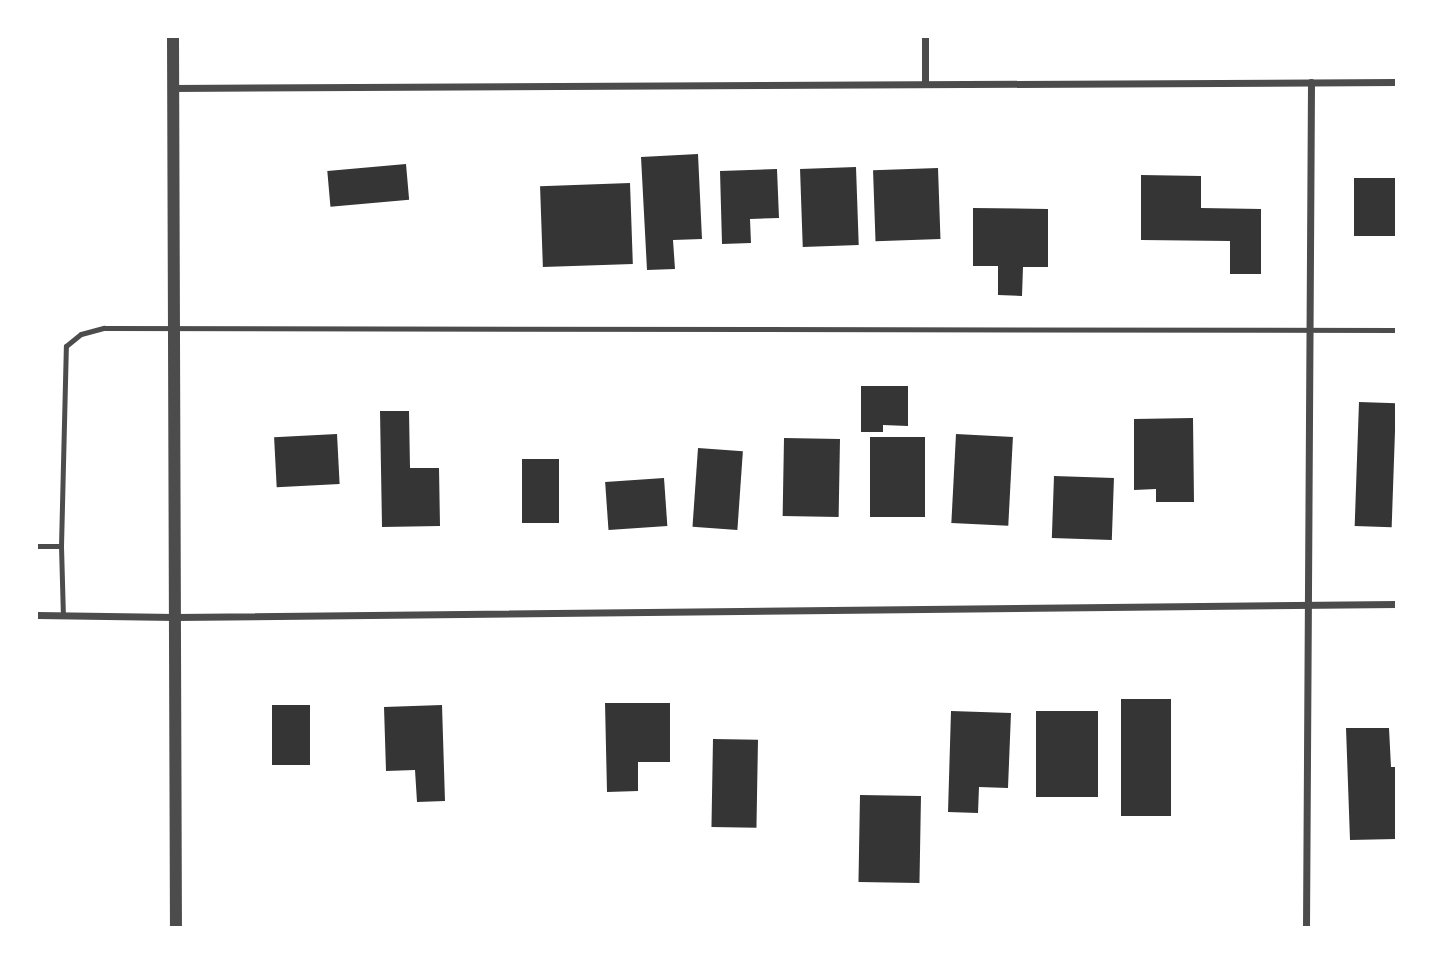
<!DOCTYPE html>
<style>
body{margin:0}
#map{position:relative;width:1433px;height:964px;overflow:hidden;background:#fff;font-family:Barlow,sans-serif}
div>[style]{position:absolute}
.building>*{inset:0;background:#353535;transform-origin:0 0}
.service>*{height:5px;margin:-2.5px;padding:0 2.5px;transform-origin:2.5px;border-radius:2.5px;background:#4c4c4c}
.minor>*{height:7px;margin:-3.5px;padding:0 3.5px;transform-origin:3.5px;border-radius:3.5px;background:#4c4c4c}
.tertiary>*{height:12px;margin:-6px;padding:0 6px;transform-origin:6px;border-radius:6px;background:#4c4c4c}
span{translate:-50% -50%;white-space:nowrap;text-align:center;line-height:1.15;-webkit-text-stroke:5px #fff;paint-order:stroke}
.frame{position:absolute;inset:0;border:38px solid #fff;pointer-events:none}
</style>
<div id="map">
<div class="building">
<i style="clip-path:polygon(698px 154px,702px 239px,673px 240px,675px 269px,647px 270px,641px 157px)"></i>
<i style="left:406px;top:164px;width:36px;height:79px;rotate:85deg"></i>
<i style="left:856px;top:167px;width:78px;height:56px;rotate:88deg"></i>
<i style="left:938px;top:168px;width:71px;height:65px;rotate:88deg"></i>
<i style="clip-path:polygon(777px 169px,779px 218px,750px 219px,751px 243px,722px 244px,720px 171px)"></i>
<i style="clip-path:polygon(1141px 175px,1201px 176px,1201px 208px,1261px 209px,1261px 274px,1230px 274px,1230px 241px,1141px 240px)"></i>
<i style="left:1396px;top:178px;width:58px;height:42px;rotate:90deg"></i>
<i style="left:630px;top:183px;width:81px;height:90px;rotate:88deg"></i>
<i style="clip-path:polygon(973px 208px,1048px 209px,1048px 267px,1023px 267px,1022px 296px,998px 295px,998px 266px,973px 266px)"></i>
<i style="clip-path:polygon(861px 386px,908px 386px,908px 426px,883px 425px,883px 432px,861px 432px)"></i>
<i style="left:1359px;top:402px;width:37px;height:124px;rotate:2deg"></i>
<i style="clip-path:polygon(380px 411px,409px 411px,410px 468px,439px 468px,440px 526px,382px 527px)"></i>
<i style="clip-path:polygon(1193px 418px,1194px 502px,1156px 502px,1156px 489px,1134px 490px,1134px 419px)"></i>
<i style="left:337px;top:434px;width:50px;height:63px;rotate:87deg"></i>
<i style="left:956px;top:434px;width:57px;height:89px;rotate:3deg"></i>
<i style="left:870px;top:437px;width:55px;height:80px"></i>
<i style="left:784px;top:438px;width:56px;height:78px;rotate:1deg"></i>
<i style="left:698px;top:448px;width:45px;height:79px;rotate:4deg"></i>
<i style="left:522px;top:459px;width:37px;height:64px"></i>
<i style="left:1054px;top:476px;width:60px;height:62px;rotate:2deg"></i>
<i style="left:664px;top:478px;width:48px;height:59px;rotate:86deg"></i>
<i style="left:1121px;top:699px;width:50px;height:117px"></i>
<i style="clip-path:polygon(605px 703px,670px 703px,670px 762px,638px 762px,638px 791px,607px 792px)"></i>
<i style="left:272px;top:705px;width:38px;height:60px"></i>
<i style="clip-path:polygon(442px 705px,445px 801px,417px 802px,415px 770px,386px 771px,384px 707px)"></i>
<i style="clip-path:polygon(951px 711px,1011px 713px,1008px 788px,979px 787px,978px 813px,948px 812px)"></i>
<i style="left:1036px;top:711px;width:62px;height:86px"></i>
<i style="clip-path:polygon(1346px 728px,1389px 728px,1391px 767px,1396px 767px,1396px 839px,1350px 840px)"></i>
<i style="left:713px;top:739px;width:45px;height:88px;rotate:1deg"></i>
<i style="left:860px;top:795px;width:61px;height:87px;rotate:1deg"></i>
</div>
<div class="service">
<i style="left:37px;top:546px;width:24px"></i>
<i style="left:61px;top:546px;width:200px;rotate:-88.6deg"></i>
<i style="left:66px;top:346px;width:19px;rotate:-39deg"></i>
<i style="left:81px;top:334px;width:24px;rotate:-15deg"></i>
<i style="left:104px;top:328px;width:1292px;rotate:0.09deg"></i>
<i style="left:61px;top:546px;width:70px;rotate:88.4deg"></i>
</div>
<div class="minor">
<i style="left:925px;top:82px;width:45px;rotate:-90deg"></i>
<i style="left:172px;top:88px;width:1224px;rotate:-0.28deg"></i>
<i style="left:37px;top:615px;width:138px;rotate:0.8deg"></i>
<i style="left:175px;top:617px;width:1221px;rotate:-0.61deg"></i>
<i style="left:1306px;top:927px;width:845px;rotate:-89.66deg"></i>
</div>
<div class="tertiary">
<i style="left:173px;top:37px;width:890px;rotate:89.81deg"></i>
</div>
<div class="frame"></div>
</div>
